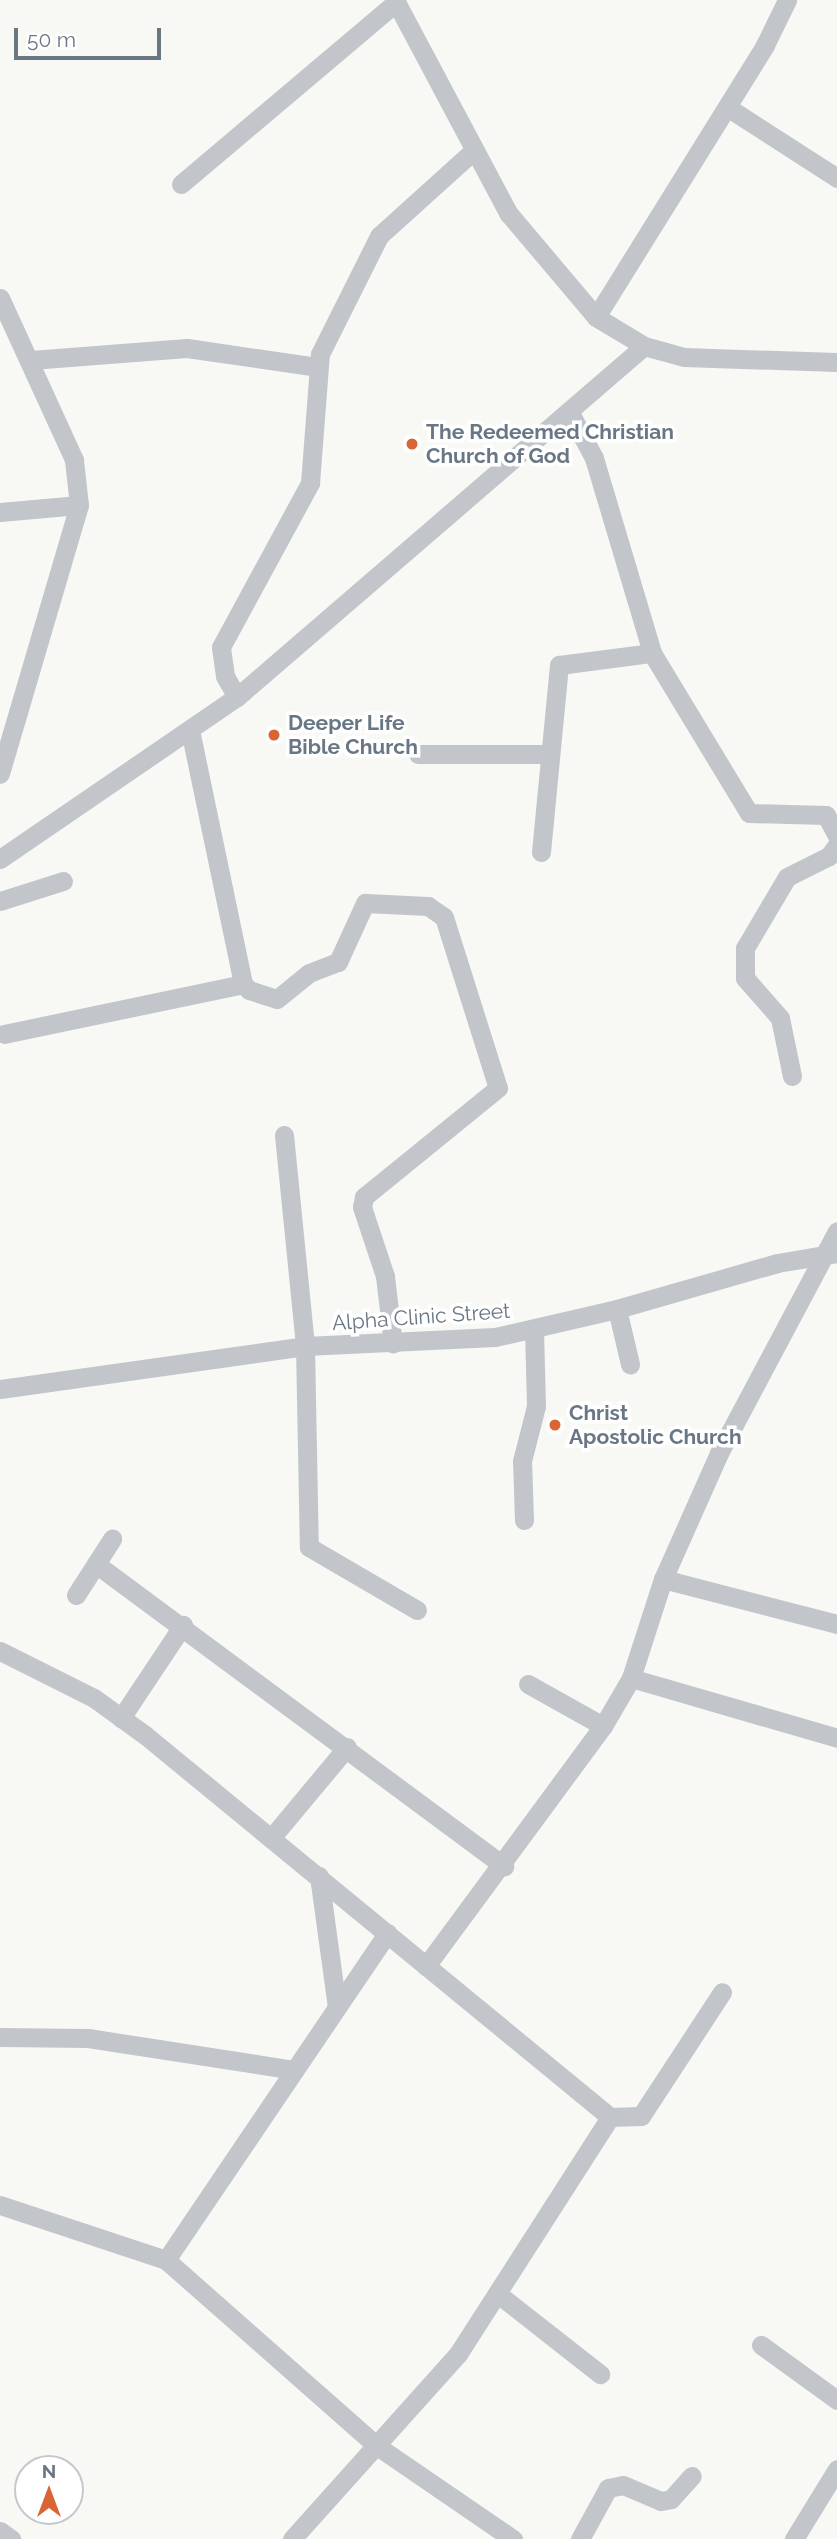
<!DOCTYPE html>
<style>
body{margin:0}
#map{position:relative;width:837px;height:2539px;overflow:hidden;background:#f8f8f5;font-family:Raleway,sans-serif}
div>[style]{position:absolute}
.minor>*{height:19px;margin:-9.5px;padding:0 9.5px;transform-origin:9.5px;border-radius:9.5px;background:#c2c5c9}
.dots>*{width:19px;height:19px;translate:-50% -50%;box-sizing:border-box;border:4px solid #fff;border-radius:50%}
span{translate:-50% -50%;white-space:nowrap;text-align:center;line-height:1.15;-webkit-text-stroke:7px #fff;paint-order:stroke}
.poi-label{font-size:21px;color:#697785;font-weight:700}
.left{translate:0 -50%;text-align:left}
.street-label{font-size:21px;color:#697785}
.north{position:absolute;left:14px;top:2455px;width:70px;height:70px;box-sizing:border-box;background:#fff;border:2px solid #c3c9ce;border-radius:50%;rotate:0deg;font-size:19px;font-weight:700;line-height:28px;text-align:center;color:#697785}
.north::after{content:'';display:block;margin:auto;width:24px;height:32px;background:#d96434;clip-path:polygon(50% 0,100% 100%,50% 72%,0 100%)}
.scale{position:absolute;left:14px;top:28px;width:147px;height:32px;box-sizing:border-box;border:4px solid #697785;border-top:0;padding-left:9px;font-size:21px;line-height:24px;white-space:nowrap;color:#697785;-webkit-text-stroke:5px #fff;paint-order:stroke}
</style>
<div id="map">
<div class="minor">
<i style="left:395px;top:0;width:242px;rotate:62deg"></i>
<i style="left:509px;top:214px;width:135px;rotate:49.8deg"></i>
<i style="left:596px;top:317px;width:56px;rotate:31.1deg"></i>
<i style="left:644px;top:346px;width:41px;rotate:15.4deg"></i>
<i style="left:684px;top:357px;width:153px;rotate:1.9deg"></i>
<i style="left:727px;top:107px;width:131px;rotate:32.8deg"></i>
<i style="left:181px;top:184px;width:282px;rotate:-40.2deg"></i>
<i style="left:0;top:298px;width:178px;rotate:65.4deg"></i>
<i style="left:74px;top:460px;width:45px;rotate:83.7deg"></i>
<i style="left:79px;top:505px;width:280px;rotate:106.4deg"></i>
<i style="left:596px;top:317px;width:320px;rotate:-58.1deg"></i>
<i style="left:765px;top:45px;width:50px;rotate:-63.9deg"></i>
<i style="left:31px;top:360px;width:156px;rotate:-4.4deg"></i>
<i style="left:187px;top:348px;width:131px;rotate:8.3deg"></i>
<i style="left:569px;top:411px;width:53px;rotate:62deg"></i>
<i style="left:594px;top:458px;width:203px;rotate:73.4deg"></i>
<i style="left:652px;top:653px;width:187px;rotate:58.8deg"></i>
<i style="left:749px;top:813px;width:77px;rotate:1.5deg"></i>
<i style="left:826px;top:815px;width:24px;rotate:62deg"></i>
<i style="left:0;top:512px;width:79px;rotate:-5.1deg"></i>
<i style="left:237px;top:697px;width:24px;rotate:-120deg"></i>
<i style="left:225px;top:676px;width:29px;rotate:-98deg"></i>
<i style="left:221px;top:647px;width:187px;rotate:-61.5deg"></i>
<i style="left:310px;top:483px;width:129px;rotate:-85.6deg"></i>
<i style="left:320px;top:354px;width:132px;rotate:-63.4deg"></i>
<i style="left:379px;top:236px;width:125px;rotate:-42.1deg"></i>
<i style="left:190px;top:730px;width:259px;rotate:78.2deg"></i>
<i style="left:243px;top:984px;width:8px;rotate:45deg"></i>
<i style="left:249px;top:990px;width:29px;rotate:18deg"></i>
<i style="left:277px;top:999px;width:41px;rotate:-39.1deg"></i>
<i style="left:309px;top:973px;width:31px;rotate:-21deg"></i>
<i style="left:338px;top:962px;width:65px;rotate:-65.4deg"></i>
<i style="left:365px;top:903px;width:63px;rotate:2.7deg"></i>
<i style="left:428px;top:906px;width:19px;rotate:35deg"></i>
<i style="left:444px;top:917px;width:179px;rotate:72.5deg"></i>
<i style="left:498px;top:1088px;width:173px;rotate:140.9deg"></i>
<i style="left:364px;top:1197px;width:10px;rotate:101deg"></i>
<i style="left:362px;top:1207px;width:73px;rotate:71.6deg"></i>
<i style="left:385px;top:1276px;width:68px;rotate:83.3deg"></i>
<i style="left:418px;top:754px;width:131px"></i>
<i style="left:541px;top:852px;width:188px;rotate:-84.5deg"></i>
<i style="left:559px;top:665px;width:94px;rotate:-7.4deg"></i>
<i style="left:0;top:859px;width:287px;rotate:-34.4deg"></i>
<i style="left:237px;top:697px;width:537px;rotate:-40.77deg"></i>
<i style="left:0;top:901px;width:66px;rotate:-17.6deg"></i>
<i style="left:4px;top:1034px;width:244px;rotate:-11.8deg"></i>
<i style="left:792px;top:1076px;width:59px;rotate:-101.7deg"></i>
<i style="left:780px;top:1018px;width:53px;rotate:-131.2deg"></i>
<i style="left:745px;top:978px;width:30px;rotate:-90deg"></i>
<i style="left:745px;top:948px;width:82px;rotate:-59.4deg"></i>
<i style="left:787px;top:877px;width:47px;rotate:-26.6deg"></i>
<i style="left:829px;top:856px;width:14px;rotate:-54deg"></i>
<i style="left:284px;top:1135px;width:212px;rotate:84.3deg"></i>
<i style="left:305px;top:1346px;width:201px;rotate:88.9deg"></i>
<i style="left:309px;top:1547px;width:125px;rotate:30.3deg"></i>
<i style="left:617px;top:1309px;width:57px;rotate:76.7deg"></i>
<i style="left:0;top:1389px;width:308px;rotate:-8deg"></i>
<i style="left:305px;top:1346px;width:190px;rotate:-2.7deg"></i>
<i style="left:495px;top:1337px;width:125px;rotate:-12.9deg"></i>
<i style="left:617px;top:1309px;width:166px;rotate:-16deg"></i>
<i style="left:777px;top:1263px;width:61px;rotate:-9.5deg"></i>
<i style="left:524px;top:1520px;width:59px;rotate:-91.9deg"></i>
<i style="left:522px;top:1461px;width:57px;rotate:-75.7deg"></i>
<i style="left:536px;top:1406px;width:76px;rotate:-91.5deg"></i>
<i style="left:96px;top:1564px;width:508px;rotate:36.51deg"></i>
<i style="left:663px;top:1579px;width:180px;rotate:14.5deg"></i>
<i style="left:76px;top:1595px;width:67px;rotate:-57.3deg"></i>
<i style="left:0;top:1651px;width:105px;rotate:26.6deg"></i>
<i style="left:94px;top:1698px;width:63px;rotate:36deg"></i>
<i style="left:145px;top:1735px;width:602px;rotate:39.4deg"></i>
<i style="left:610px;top:2117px;width:31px;rotate:-2deg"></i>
<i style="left:641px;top:2116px;width:148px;rotate:-56.8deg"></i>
<i style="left:631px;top:1678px;width:215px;rotate:16.2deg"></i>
<i style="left:528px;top:1684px;width:86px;rotate:29.2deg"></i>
<i style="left:121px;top:1718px;width:112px;rotate:-56.3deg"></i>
<i style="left:272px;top:1837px;width:117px;rotate:-50.2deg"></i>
<i style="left:319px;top:1876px;width:132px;rotate:82.2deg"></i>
<i style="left:426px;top:1966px;width:298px;rotate:-53.6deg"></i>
<i style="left:603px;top:1726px;width:56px;rotate:-59.7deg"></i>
<i style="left:631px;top:1678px;width:104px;rotate:-72.1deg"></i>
<i style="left:663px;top:1579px;width:138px;rotate:-66deg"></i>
<i style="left:719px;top:1453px;width:251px;rotate:-62deg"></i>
<i style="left:0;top:2037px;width:88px;rotate:0.7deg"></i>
<i style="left:88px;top:2038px;width:208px;rotate:8.8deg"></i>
<i style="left:0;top:2205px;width:175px;rotate:18.3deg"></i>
<i style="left:166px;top:2260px;width:281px;rotate:41.4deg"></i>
<i style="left:377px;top:2446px;width:165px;rotate:34.4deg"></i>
<i style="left:166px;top:2260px;width:395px;rotate:-55.9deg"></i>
<i style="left:498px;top:2294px;width:130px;rotate:38.1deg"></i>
<i style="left:761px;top:2345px;width:94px;rotate:35.9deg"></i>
<i style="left:0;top:2531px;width:14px;rotate:36deg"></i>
<i style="left:292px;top:2539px;width:249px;rotate:-48.1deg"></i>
<i style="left:458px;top:2354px;width:282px;rotate:-57.3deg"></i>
<i style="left:580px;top:2539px;width:58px;rotate:-61.2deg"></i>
<i style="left:608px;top:2488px;width:15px;rotate:-11deg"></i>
<i style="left:623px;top:2485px;width:41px;rotate:22.8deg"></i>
<i style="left:661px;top:2501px;width:10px;rotate:-11deg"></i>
<i style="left:671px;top:2499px;width:31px;rotate:-48deg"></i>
<i style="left:794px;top:2539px;width:82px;rotate:-58.4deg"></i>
</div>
<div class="dots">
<i style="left:412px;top:444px;background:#d96434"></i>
<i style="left:274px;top:735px;background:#d96434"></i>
<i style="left:555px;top:1425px;background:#d96434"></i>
</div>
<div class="poi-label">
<span class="left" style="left:426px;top:444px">The Redeemed Christian<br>Church of God</span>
<span class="left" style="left:288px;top:735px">Deeper Life<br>Bible Church</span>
<span class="left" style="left:569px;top:1425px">Christ<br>Apostolic Church</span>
</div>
<div class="street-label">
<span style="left:421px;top:1317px;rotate:-4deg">Alpha Clinic Street</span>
</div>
<div class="north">N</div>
<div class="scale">50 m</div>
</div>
